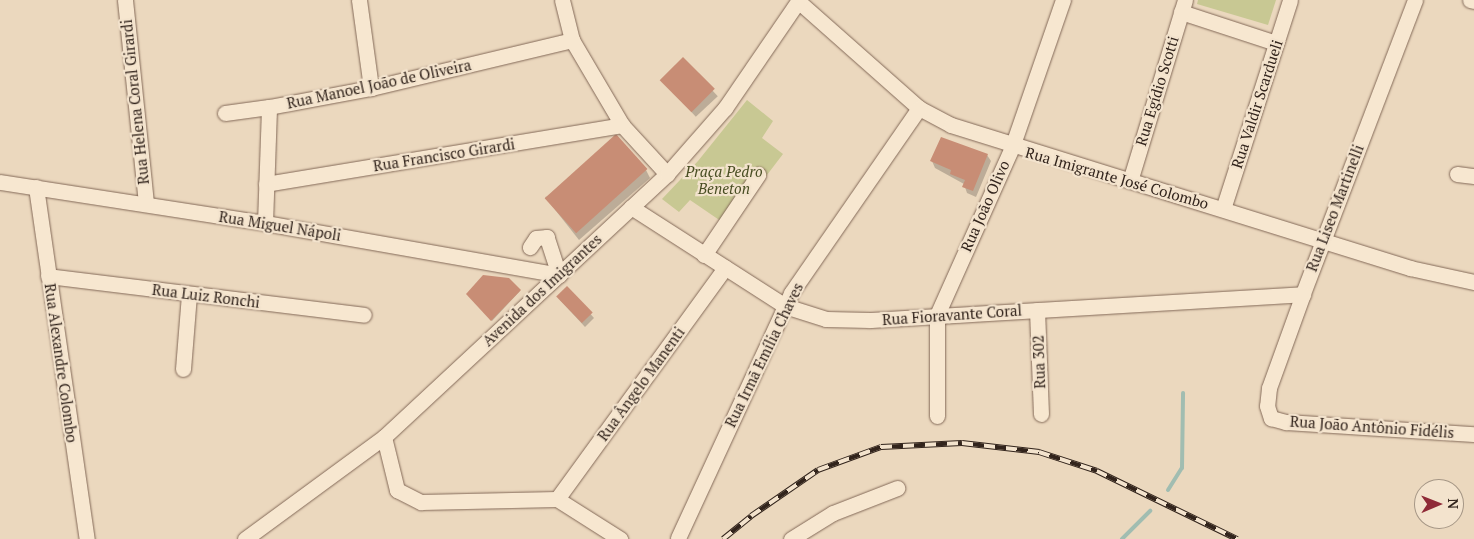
<!DOCTYPE html>
<meta charset="utf-8">
<style>
body{margin:0}
#map{position:relative;width:1474px;height:539px;overflow:hidden;background:#ebd8be;font-family:"PT Serif",serif}
div>[style]{position:absolute}
.green>*{inset:0;background:#c8c893}
.shadow>*{inset:0;background:#0003;transform-origin:0 0}
.stream>*{height:4px;margin:-2px;padding:0 2px;transform-origin:2px;border-radius:2px;background:#a1bdb1}
.building>*{inset:0;background:#c88d75;transform-origin:0 0}
.roads{filter:drop-shadow(0 0 1px #836958) drop-shadow(0 0 1px #836958)}
.minor>*{height:15px;margin:-7.5px;padding:0 7.5px;transform-origin:7.5px;border-radius:7.5px;background:#f7e7d0}
.rail>*{height:5.5px;margin-top:-2.75px;transform-origin:0;background:repeating-linear-gradient(90deg,#f3e3cd 0 11px,#32241c 0 22px);box-sizing:border-box;border-block:1px solid #32241c}
span{translate:-50% -50%;white-space:nowrap;text-align:center;line-height:1.15;-webkit-text-stroke:4.5px #f3e3cd;paint-order:stroke}
.street-label{font-size:15px;color:#32241c}
.park-label{font-size:15px;color:#494e23;font-style:italic}
.north{position:absolute;left:1414px;top:479px;width:50px;height:50px;box-sizing:border-box;background:#f3e3cd;border:1px solid #a69786;border-radius:50%;rotate:89deg;font-size:14px;font-weight:700;line-height:20px;text-align:center;color:#32241c}
.north::after{content:'';display:block;margin:auto;width:18px;height:22px;background:#8f2a37;clip-path:polygon(50% 0,100% 100%,50% 72%,0 100%)}
</style>
<div id="map">
<div class="green">
<i style="clip-path:polygon(1198px 0,1276px 0,1268px 25px,1197px 4px)"></i>
<i style="clip-path:polygon(747px 100px,773px 121px,762px 138px,783px 154px,728px 226px,690px 200px,679px 212px,662px 199px,698px 161px)"></i>
</div>
<div class="shadow">
<i style="left:683px;top:59px;width:51px;height:30px;rotate:47deg"></i>
<i style="clip-path:polygon(987px 155px,991px 161px,976px 197px,967px 193px,964px 184px,935px 168px,932px 161px)"></i>
<i style="clip-path:polygon(646px 170px,650px 178px,579px 240px,545px 197px)"></i>
<i style="clip-path:polygon(567px 287px,594px 318px,585px 327px,560px 300px)"></i>
<i style="clip-path:polygon(520px 291px,492px 321px,469px 296px)"></i>
</div>
<div class="stream">
<i style="left:1168px;top:490px;width:26px;rotate:-58deg"></i>
<i style="left:1182px;top:468px;width:75px;rotate:-89.2deg"></i>
<i style="left:1122px;top:539px;width:40px;rotate:-45deg"></i>
</div>
<div class="building">
<i style="left:683px;top:57px;width:45px;height:33px;rotate:45deg"></i>
<i style="left:616px;top:134px;width:47px;height:96px;rotate:48deg"></i>
<i style="clip-path:polygon(941px 137px,988px 154px,973px 191px,962px 187px,965px 180px,950px 174px,951px 170px,930px 161px)"></i>
<i style="clip-path:polygon(483px 275px,509px 278px,521px 290px,491px 321px,466px 294px)"></i>
<i style="left:567px;top:286px;width:37px;height:15px;rotate:46deg"></i>
</div>
<div class="roads">
<div class="minor">
<i style="left:125px;top:0;width:205px;rotate:84.1deg"></i>
<i style="left:359px;top:0;width:89px;rotate:82.2deg"></i>
<i style="left:562px;top:0;width:41px;rotate:76deg"></i>
<i style="left:572px;top:40px;width:99px;rotate:59.5deg"></i>
<i style="left:622px;top:125px;width:67px;rotate:47.4deg"></i>
<i style="left:1415px;top:0;width:315px;rotate:110.9deg"></i>
<i style="left:1303px;top:294px;width:100px;rotate:109.9deg"></i>
<i style="left:1269px;top:388px;width:18px;rotate:96deg"></i>
<i style="left:1267px;top:406px;width:13px;rotate:72deg"></i>
<i style="left:1271px;top:418px;width:16px;rotate:15deg"></i>
<i style="left:1286px;top:422px;width:188px;rotate:3.7deg"></i>
<i style="left:1470px;top:0;width:4px;rotate:14deg"></i>
<i style="left:798px;top:1px;width:162px;rotate:41.5deg"></i>
<i style="left:919px;top:108px;width:36px;rotate:28deg"></i>
<i style="left:951px;top:125px;width:481px;rotate:17.3deg"></i>
<i style="left:1410px;top:268px;width:66px;rotate:12.3deg"></i>
<i style="left:1181px;top:12px;width:100px;rotate:18.1deg"></i>
<i style="left:225px;top:113px;width:44px;rotate:-7.8deg"></i>
<i style="left:1457px;top:174px;width:17px;rotate:7deg"></i>
<i style="left:1130px;top:181px;width:189px;rotate:-73.1deg"></i>
<i style="left:0;top:182px;width:268px;rotate:8.8deg"></i>
<i style="left:265px;top:223px;width:299px;rotate:10deg"></i>
<i style="left:559px;top:275px;width:40px;rotate:-108deg"></i>
<i style="left:547px;top:237px;width:11px;rotate:175deg"></i>
<i style="left:536px;top:238px;width:11px;rotate:124deg"></i>
<i style="left:266px;top:184px;width:361px;rotate:-9.4deg"></i>
<i style="left:36px;top:187px;width:356px;rotate:81.8deg"></i>
<i style="left:631px;top:207px;width:183px;rotate:32.7deg"></i>
<i style="left:785px;top:306px;width:43px;rotate:17.6deg"></i>
<i style="left:826px;top:319px;width:44px;rotate:1.3deg"></i>
<i style="left:870px;top:320px;width:434px;rotate:-3.4deg"></i>
<i style="left:1223px;top:209px;width:219px;rotate:-72.2deg"></i>
<i style="left:265px;top:223px;width:116px;rotate:-88deg"></i>
<i style="left:269px;top:107px;width:104px;rotate:-10.6deg"></i>
<i style="left:371px;top:88px;width:207px;rotate:-13.4deg"></i>
<i style="left:704px;top:255px;width:97px;rotate:-56deg"></i>
<i style="left:48px;top:276px;width:318px;rotate:7deg"></i>
<i style="left:1037px;top:310px;width:104px;rotate:87.8deg"></i>
<i style="left:183px;top:369px;width:74px;rotate:-85.4deg"></i>
<i style="left:937px;top:416px;width:101px;rotate:-90deg"></i>
<i style="left:937px;top:315px;width:184px;rotate:-65.9deg"></i>
<i style="left:1012px;top:147px;width:156px;rotate:-70.9deg"></i>
<i style="left:384px;top:437px;width:55px;rotate:76.2deg"></i>
<i style="left:397px;top:490px;width:27px;rotate:27deg"></i>
<i style="left:421px;top:502px;width:136px;rotate:-1.3deg"></i>
<i style="left:557px;top:499px;width:75px;rotate:32.4deg"></i>
<i style="left:557px;top:499px;width:286px;rotate:-54deg"></i>
<i style="left:678px;top:538px;width:270px;rotate:-65.2deg"></i>
<i style="left:791px;top:293px;width:225px;rotate:-55.3deg"></i>
<i style="left:245px;top:539px;width:172px;rotate:-36.3deg"></i>
<i style="left:384px;top:437px;width:386px;rotate:-42.9deg"></i>
<i style="left:667px;top:174px;width:88px;rotate:-48.7deg"></i>
<i style="left:725px;top:108px;width:131px;rotate:-55.6deg"></i>
<i style="left:791px;top:539px;width:49px;rotate:-31.8deg"></i>
<i style="left:833px;top:513px;width:69px;rotate:-21.3deg"></i>
</div>
</div>
<div class="rail">
<i style="left:723px;top:539px;width:36px;rotate:-39deg"></i>
<i style="left:751px;top:516px;width:81px;rotate:-34.5deg"></i>
<i style="left:818px;top:470px;width:67px;rotate:-20.1deg"></i>
<i style="left:881px;top:447px;width:81px;rotate:-2.8deg"></i>
<i style="left:962px;top:443px;width:78px;rotate:6.7deg"></i>
<i style="left:1039px;top:452px;width:61px;rotate:18.1deg"></i>
<i style="left:1097px;top:471px;width:156px;rotate:25.9deg"></i>
</div>
<div class="street-label">
<span style="left:379px;top:84px;rotate:-12deg">Rua Manoel João de Oliveira</span>
<span style="left:1157px;top:91px;rotate:-73deg">Rua Egídio Scotti</span>
<span style="left:135px;top:102px;rotate:-96deg">Rua Helena Coral Girardi</span>
<span style="left:1257px;top:104px;rotate:-72deg">Rua Valdir Scardueli</span>
<span style="left:444px;top:155px;rotate:-9deg">Rua Francisco Girardi</span>
<span style="left:1117px;top:178px;rotate:16deg">Rua Imigrante José Colombo</span>
<span style="left:985px;top:206px;rotate:-66deg">Rua João Olivo</span>
<span style="left:1335px;top:208px;rotate:-69deg">Rua Liseo Martinelli</span>
<span style="left:280px;top:226px;rotate:9deg">Rua Miguel Nápoli</span>
<span style="left:542px;top:290px;rotate:-43deg">Avenida dos Imigrantes</span>
<span style="left:206px;top:296px;rotate:7deg">Rua Luiz Ronchi</span>
<span style="left:952px;top:315px;rotate:-4deg">Rua Fioravante Coral</span>
<span style="left:764px;top:355px;rotate:-64deg">Rua Irmã Emília Chaves</span>
<span style="left:1039px;top:362px;rotate:-92deg">Rua 302</span>
<span style="left:61px;top:363px;rotate:82deg">Rua Alexandre Colombo</span>
<span style="left:641px;top:384px;rotate:-54deg">Rua Ângelo Manenti</span>
<span style="left:1372px;top:427px;rotate:4deg">Rua João Antônio Fidélis</span>
</div>
<div class="park-label">
<span style="left:724px;top:180px">Praça Pedro<br>Beneton</span>
</div>
<div class="north">N</div>
</div>
